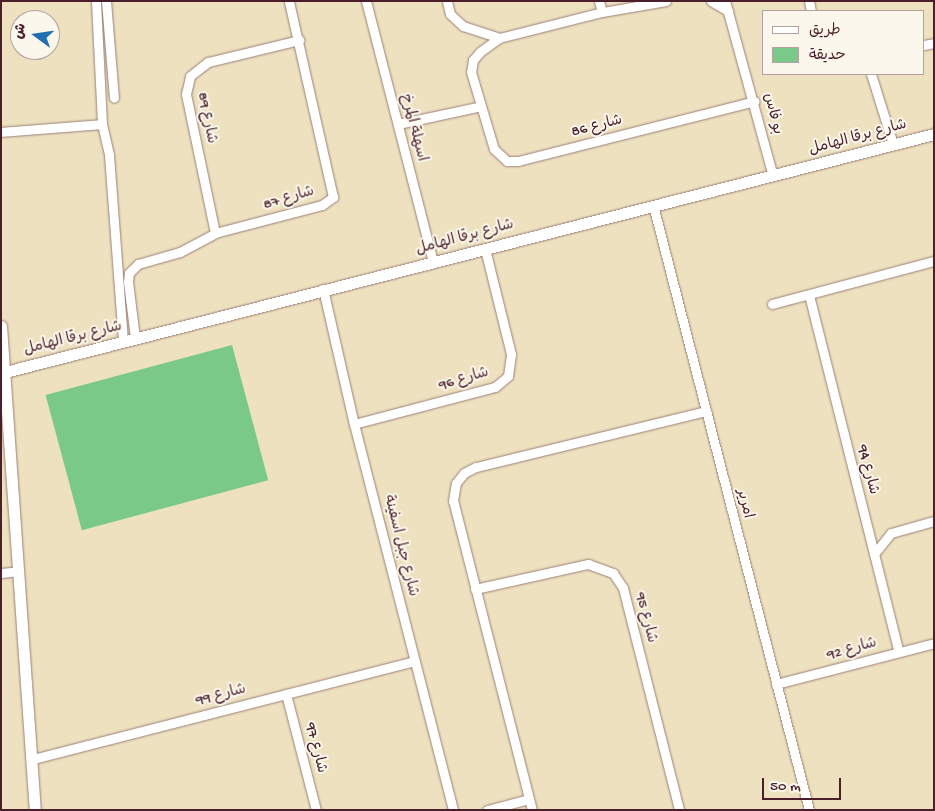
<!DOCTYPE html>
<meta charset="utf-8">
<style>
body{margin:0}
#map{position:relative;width:935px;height:811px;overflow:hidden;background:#eee1c0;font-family:"Gochi Hand","Playpen Sans Arabic",sans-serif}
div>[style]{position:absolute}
.green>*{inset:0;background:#7bc989;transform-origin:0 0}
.roads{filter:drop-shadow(0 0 1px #9c8076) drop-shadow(0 0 1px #9c8076)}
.minor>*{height:9px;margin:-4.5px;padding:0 4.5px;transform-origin:4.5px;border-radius:4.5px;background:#fff}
.tertiary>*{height:11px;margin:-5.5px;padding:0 5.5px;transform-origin:5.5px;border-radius:5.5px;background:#fff}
span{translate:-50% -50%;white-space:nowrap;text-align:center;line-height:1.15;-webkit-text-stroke:4px #fbf7ec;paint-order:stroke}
.street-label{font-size:15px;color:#4a1f2b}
.frame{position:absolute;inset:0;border:2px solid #4a1f2b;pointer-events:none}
.legend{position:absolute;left:762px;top:10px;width:162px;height:65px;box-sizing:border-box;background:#fbf7ec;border:1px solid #b4a19f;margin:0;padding:6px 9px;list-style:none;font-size:15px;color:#4a1f2b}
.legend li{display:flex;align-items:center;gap:10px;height:25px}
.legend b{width:25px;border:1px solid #b4a19f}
.north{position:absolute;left:10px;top:10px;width:50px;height:50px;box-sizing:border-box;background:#fbf7ec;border:1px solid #b4a19f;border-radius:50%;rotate:284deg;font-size:14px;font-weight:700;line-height:20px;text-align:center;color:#4a1f2b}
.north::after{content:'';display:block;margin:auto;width:18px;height:22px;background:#1f6fb2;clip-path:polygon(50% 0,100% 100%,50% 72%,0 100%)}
.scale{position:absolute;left:762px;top:778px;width:79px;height:22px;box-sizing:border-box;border:2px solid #4a1f2b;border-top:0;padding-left:6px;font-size:15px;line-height:18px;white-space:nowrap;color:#4a1f2b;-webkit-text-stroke:4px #fbf7ec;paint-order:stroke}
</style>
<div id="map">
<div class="green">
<i style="left:232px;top:345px;width:140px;height:193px;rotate:75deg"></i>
</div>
<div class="roads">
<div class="minor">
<i style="left:96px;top:1px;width:123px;rotate:87.2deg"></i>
<i style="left:102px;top:124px;width:32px;rotate:77deg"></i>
<i style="left:109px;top:155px;width:188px;rotate:85.7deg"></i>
<i style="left:106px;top:1px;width:97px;rotate:85.3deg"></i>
<i style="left:366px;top:1px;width:269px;rotate:75.6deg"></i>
<i style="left:447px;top:1px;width:13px;rotate:77deg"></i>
<i style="left:450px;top:14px;width:18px;rotate:43deg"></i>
<i style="left:463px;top:26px;width:38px;rotate:18deg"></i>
<i style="left:599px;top:1px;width:11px;rotate:75deg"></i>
<i style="left:666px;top:1px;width:65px;rotate:170.2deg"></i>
<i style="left:602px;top:12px;width:106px;rotate:165.8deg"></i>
<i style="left:499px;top:38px;width:24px;rotate:144deg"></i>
<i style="left:480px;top:52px;width:11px;rotate:131deg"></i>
<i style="left:473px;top:60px;width:12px;rotate:99deg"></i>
<i style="left:471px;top:72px;width:80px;rotate:73.4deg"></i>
<i style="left:494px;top:149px;width:18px;rotate:43deg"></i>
<i style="left:507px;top:161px;width:11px"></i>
<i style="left:518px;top:161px;width:244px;rotate:-14.2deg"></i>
<i style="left:711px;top:1px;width:20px;rotate:30deg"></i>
<i style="left:725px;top:1px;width:181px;rotate:74.7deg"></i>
<i style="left:809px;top:1px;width:10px;rotate:79deg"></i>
<i style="left:924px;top:45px;width:10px;rotate:-11deg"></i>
<i style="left:871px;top:74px;width:73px;rotate:72.6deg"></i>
<i style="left:398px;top:124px;width:85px;rotate:-12.2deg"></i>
<i style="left:1px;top:132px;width:101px;rotate:-4.5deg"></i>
<i style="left:653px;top:205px;width:625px;rotate:75.54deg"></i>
<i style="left:215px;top:233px;width:142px;rotate:-101.8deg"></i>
<i style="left:186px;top:94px;width:18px;rotate:-77deg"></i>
<i style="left:190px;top:76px;width:23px;rotate:-38deg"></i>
<i style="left:208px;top:62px;width:94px;rotate:-13.6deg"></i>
<i style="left:323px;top:289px;width:139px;rotate:77.1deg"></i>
<i style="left:354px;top:424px;width:398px;rotate:75.6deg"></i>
<i style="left:809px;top:295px;width:368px;rotate:75.9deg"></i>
<i style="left:772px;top:304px;width:168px;rotate:-14.9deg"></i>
<i style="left:135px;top:338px;width:56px;rotate:-97.1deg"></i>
<i style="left:128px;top:282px;width:9px;rotate:-84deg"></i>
<i style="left:129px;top:273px;width:13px;rotate:-45deg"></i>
<i style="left:138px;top:264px;width:44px;rotate:-15.9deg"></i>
<i style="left:180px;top:252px;width:40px;rotate:-28deg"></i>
<i style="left:215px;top:233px;width:111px;rotate:-14.7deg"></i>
<i style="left:322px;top:205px;width:14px;rotate:-36deg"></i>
<i style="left:333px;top:197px;width:201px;rotate:-102.7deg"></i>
<i style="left:354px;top:424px;width:146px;rotate:-14.7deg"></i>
<i style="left:495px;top:387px;width:17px;rotate:-40deg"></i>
<i style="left:508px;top:376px;width:22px;rotate:-82deg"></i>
<i style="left:511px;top:354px;width:108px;rotate:-103.9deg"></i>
<i style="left:874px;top:554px;width:27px;rotate:-51deg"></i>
<i style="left:891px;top:533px;width:45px;rotate:-15.6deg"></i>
<i style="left:1px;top:573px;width:18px;rotate:-6deg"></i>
<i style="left:475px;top:589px;width:116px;rotate:-12.5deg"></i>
<i style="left:588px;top:564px;width:27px;rotate:20deg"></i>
<i style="left:613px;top:573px;width:18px;rotate:56deg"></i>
<i style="left:623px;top:588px;width:229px;rotate:75.8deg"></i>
<i style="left:776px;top:684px;width:163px;rotate:-14.5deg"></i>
<i style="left:286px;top:694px;width:120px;rotate:75.5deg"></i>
<i style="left:33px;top:759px;width:394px;rotate:-14.4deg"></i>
<i style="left:487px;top:810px;width:43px;rotate:-14.7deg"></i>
<i style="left:532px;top:810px;width:319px;rotate:-104.3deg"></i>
<i style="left:453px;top:501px;width:18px;rotate:-81deg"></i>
<i style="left:456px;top:483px;width:13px;rotate:-51deg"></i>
<i style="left:464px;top:473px;width:13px;rotate:-27deg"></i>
<i style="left:476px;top:467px;width:237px;rotate:-13.7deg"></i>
</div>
<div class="tertiary">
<i style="left:1px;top:326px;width:485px;rotate:86deg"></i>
<i style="left:5px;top:372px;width:959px;rotate:-14.37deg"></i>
</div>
</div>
<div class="street-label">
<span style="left:772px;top:114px;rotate:76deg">بو فاس</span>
<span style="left:206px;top:118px;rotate:79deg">شارع 89</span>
<span style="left:597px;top:127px;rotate:-14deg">شارع 86</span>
<span style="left:413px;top:128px;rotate:76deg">اسهلة المرخ</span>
<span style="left:858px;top:138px;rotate:-15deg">شارع برقا الهامل</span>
<span style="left:289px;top:199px;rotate:-16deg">شارع 87</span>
<span style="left:465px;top:238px;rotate:-15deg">شارع برقا الهامل</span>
<span style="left:73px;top:339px;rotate:-14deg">شارع برقا الهامل</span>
<span style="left:464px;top:380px;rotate:-16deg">شارع 96</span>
<span style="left:867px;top:470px;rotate:76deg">شارع 94</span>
<span style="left:744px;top:504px;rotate:76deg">امرير</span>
<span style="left:400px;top:546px;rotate:76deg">شارع جبل اسفينة</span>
<span style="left:645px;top:618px;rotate:76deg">شارع 95</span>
<span style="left:852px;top:650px;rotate:-15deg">شارع 92</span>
<span style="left:221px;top:696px;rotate:-14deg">شارع 99</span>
<span style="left:315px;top:748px;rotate:76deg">شارع 97</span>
</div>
<div class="frame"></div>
<ul class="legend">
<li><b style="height:6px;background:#fff"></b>طريق</li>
<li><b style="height:14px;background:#7bc989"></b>حديقة</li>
</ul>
<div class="north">ش</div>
<div class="scale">50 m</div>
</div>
